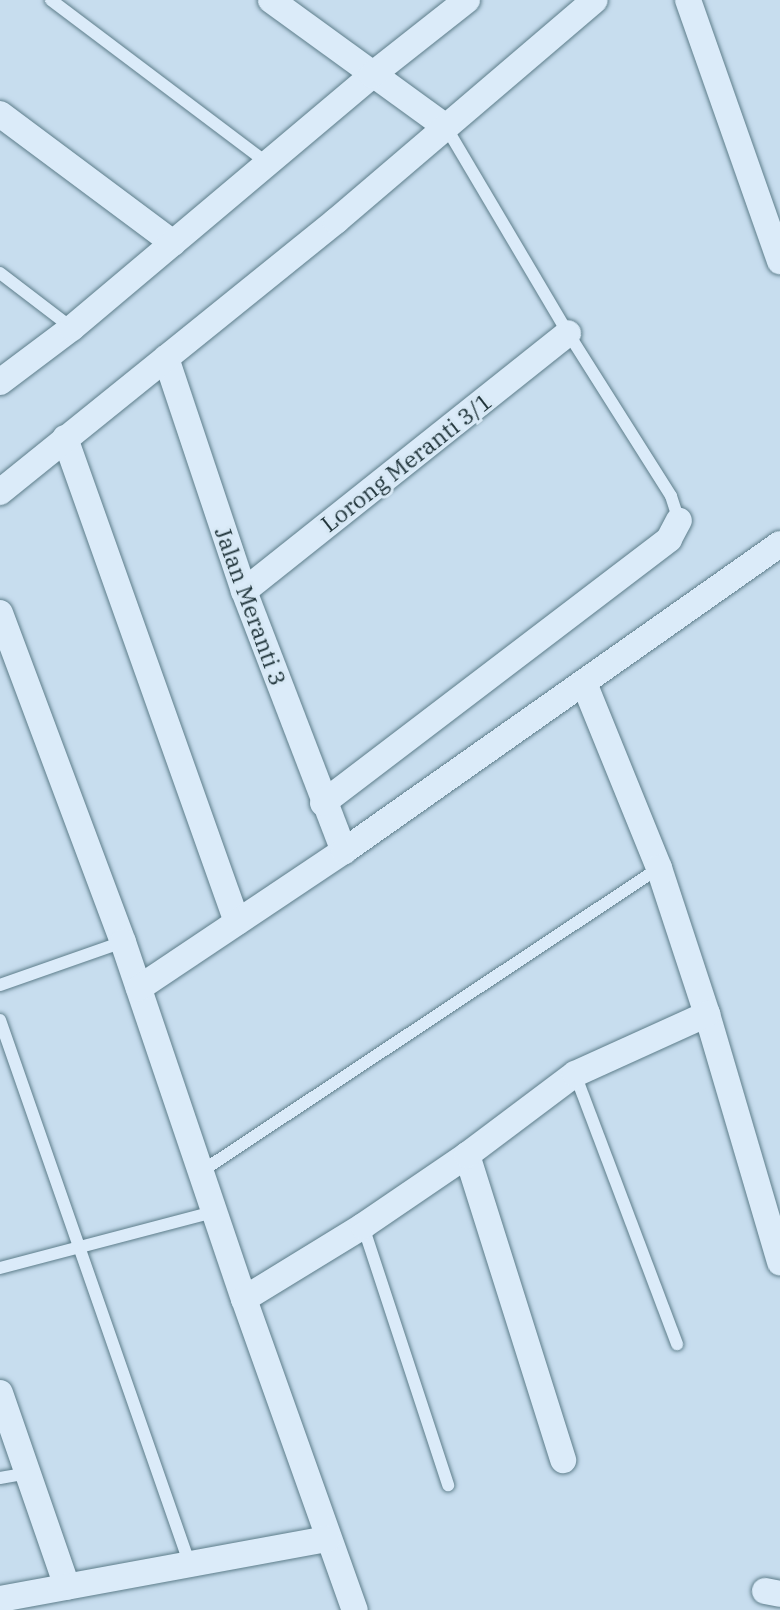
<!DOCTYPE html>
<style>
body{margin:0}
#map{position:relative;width:780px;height:1610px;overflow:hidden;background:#c7ddee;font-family:"IBM Plex Serif",serif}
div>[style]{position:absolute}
.roads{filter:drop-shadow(0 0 2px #5d7d8a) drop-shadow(0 0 2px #5d7d8a)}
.lane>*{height:12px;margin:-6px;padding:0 6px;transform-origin:6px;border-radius:6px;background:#dbebf9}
.street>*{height:26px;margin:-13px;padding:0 13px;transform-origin:13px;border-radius:13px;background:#dbebf9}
span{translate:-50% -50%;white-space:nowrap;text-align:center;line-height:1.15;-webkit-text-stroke:6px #d7e8f5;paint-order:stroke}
.street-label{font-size:23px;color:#20343a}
</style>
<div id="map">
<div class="roads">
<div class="lane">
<i style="left:51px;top:0;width:271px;rotate:37deg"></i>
<i style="left:446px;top:127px;width:239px;rotate:59.4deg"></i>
<i style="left:568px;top:333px;width:193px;rotate:57.7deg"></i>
<i style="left:671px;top:496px;width:25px;rotate:72deg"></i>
<i style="left:0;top:273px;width:91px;rotate:37.4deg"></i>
<i style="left:0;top:985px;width:130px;rotate:-19.3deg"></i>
<i style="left:0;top:1020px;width:577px;rotate:70.78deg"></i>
<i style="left:575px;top:1074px;width:289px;rotate:69.3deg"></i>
<i style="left:202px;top:1171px;width:548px;rotate:-33.55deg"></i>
<i style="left:363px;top:1226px;width:273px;rotate:71.8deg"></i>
<i style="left:0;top:1268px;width:221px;rotate:-14.7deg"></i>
<i style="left:0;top:1478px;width:27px;rotate:-10deg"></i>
</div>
<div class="street">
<i style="left:271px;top:0;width:216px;rotate:36deg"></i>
<i style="left:688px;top:0;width:277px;rotate:70.6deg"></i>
<i style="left:0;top:114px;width:216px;rotate:36.7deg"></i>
<i style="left:166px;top:358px;width:246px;rotate:71.5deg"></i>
<i style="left:244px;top:591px;width:279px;rotate:69deg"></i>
<i style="left:0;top:382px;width:90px;rotate:-36.9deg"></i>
<i style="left:72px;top:328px;width:392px;rotate:-40.1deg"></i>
<i style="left:372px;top:75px;width:121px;rotate:-38.3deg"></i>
<i style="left:65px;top:438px;width:514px;rotate:70.44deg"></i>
<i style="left:0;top:492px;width:432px;rotate:-38.9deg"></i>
<i style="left:336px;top:221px;width:340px;rotate:-40.5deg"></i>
<i style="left:244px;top:591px;width:414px;rotate:-38.5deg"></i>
<i style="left:0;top:613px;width:351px;rotate:69.5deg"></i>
<i style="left:123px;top:942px;width:377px;rotate:71.3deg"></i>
<i style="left:244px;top:1299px;width:330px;rotate:70.4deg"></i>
<i style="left:584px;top:683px;width:200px;rotate:67.9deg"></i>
<i style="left:659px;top:868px;width:154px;rotate:71.8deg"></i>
<i style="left:707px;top:1014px;width:259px;rotate:73.6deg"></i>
<i style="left:323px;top:803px;width:435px;rotate:-37.3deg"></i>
<i style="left:669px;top:539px;width:21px;rotate:-62deg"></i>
<i style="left:139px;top:988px;width:247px;rotate:-33.8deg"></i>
<i style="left:344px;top:851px;width:533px;rotate:-35.15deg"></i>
<i style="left:467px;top:1155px;width:320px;rotate:72.5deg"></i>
<i style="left:244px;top:1299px;width:140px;rotate:-31.5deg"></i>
<i style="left:363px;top:1226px;width:126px;rotate:-34.3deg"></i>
<i style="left:467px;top:1155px;width:135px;rotate:-36.9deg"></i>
<i style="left:575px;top:1074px;width:145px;rotate:-24.4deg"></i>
<i style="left:0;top:1393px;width:205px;rotate:70.9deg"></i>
<i style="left:765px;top:1591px;width:15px;rotate:11deg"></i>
<i style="left:0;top:1599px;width:333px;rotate:-10.4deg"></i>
</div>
</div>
<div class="street-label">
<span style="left:406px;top:462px;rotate:-38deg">Lorong Meranti 3/1</span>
<span style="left:251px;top:606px;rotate:70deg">Jalan Meranti 3</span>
</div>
</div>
